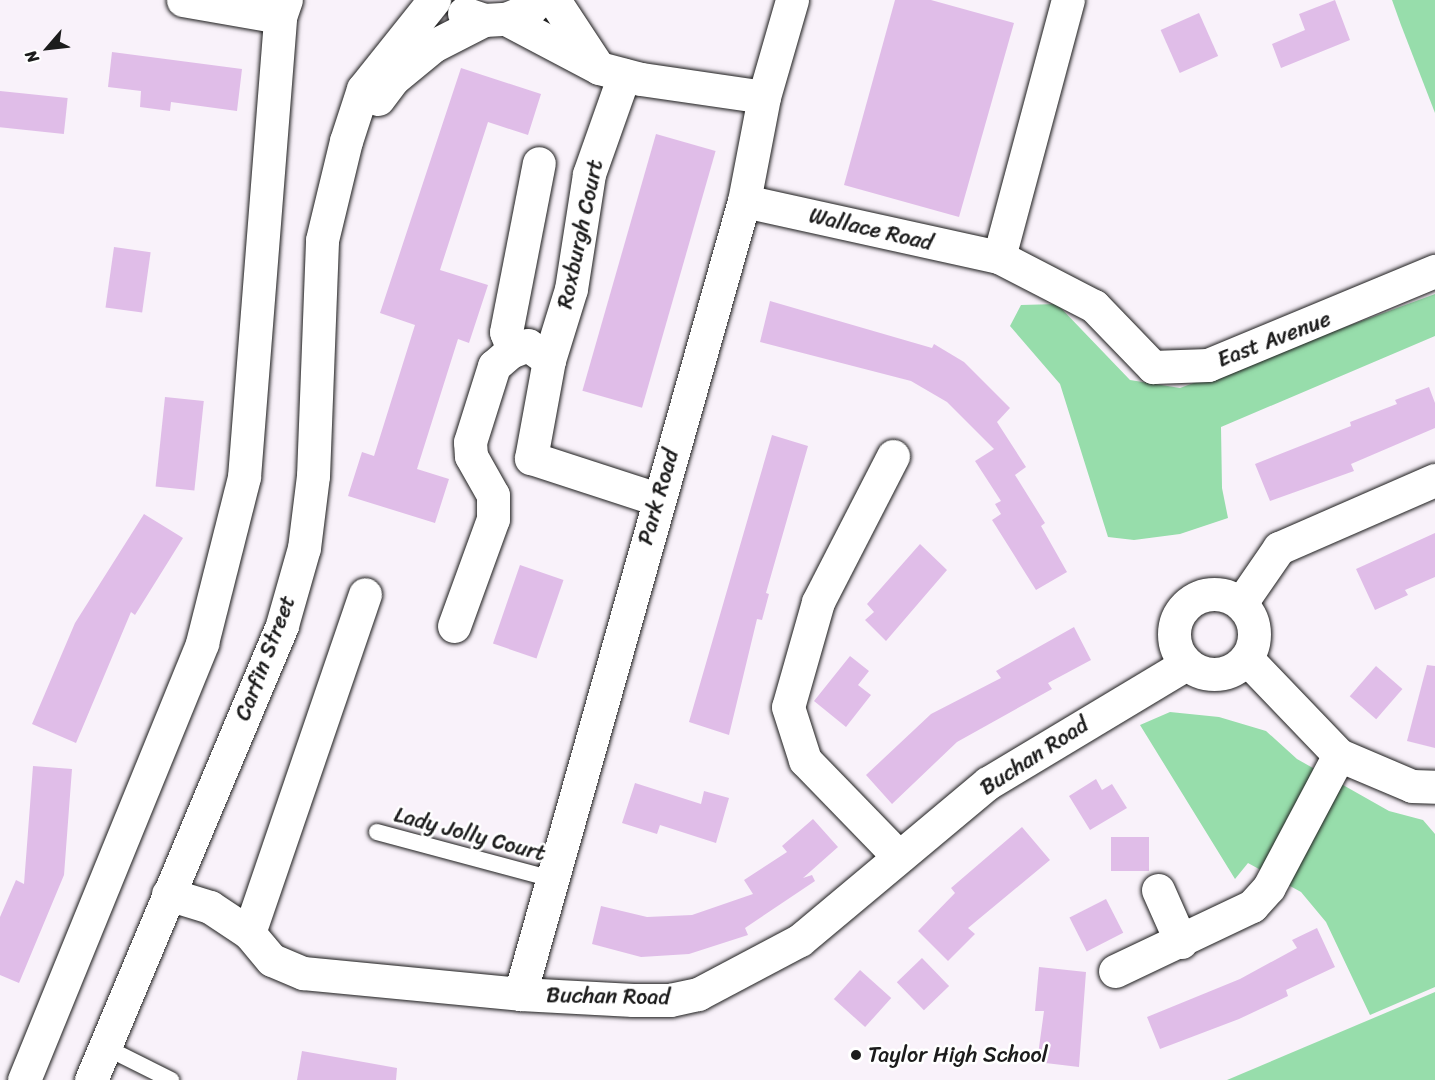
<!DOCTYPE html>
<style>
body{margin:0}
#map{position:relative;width:1435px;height:1080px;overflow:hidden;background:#f9f2fa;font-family:Sriracha,sans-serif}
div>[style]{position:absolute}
.green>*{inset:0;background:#97ddab}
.building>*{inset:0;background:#e0bde8;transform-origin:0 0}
.roads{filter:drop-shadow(0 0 2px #1c1c1c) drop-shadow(0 0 2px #1c1c1c)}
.service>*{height:16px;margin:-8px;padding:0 8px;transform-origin:8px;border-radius:8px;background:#fff}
.minor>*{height:33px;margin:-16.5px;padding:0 16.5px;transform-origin:16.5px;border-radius:16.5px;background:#fff}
.minor>.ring{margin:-16.5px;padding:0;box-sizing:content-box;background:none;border:33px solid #fff;border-radius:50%}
.secondary>*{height:33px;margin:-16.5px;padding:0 16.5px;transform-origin:16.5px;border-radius:16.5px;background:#fff}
.dots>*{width:16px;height:16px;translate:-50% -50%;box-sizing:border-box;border:3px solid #fff;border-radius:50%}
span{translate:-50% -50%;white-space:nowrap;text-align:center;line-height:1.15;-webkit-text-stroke:5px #fff;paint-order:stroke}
.street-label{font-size:22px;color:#1c1c1c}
.poi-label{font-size:22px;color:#1c1c1c}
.left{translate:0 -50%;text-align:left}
.north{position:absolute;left:18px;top:18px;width:60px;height:60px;-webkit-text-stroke:4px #fff;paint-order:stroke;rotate:242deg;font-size:16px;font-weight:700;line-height:24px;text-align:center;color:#1c1c1c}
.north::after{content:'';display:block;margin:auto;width:21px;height:27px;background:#1c1c1c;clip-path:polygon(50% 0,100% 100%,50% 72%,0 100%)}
</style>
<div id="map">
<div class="green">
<i style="clip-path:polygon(1392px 0,1435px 0,1435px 113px,1401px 25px)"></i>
<i style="clip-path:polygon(1435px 294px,1435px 336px,1221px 427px,1222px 488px,1228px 518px,1180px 534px,1134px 540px,1108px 537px,1060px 384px,1010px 326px,1021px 305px,1057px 304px,1130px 380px,1180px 388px)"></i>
<i style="clip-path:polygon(1170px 712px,1219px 717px,1266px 731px,1297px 759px,1389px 811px,1423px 820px,1435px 834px,1435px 987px,1370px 1015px,1326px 922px,1301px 892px,1248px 863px,1235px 879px,1140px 725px)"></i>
<i style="clip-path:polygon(1435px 992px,1435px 1080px,1227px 1080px)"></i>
</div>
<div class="building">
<i style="clip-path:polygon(895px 0,931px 0,1014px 23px,959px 217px,844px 185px)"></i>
<i style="clip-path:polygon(1335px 0,1350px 40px,1281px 68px,1272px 44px,1305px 30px,1299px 14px)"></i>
<i style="left:1199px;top:13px;width:47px;height:42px;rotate:66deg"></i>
<i style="clip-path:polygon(112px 52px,242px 69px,237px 111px,171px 102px,170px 111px,140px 107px,141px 91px,108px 87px)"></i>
<i style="clip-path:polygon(461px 68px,541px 94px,528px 135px,488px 122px,440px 270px,488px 285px,469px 343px,458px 339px,417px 469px,449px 479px,435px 523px,348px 496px,362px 452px,374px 456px,415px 325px,380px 313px)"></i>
<i style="left:0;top:91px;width:68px;height:36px;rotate:6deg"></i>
<i style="left:656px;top:134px;width:62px;height:267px;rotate:16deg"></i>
<i style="left:114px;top:247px;width:37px;height:61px;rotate:8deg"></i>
<i style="clip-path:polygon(770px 301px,932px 348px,934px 344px,964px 362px,1010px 408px,997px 422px,1026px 467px,1015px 475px,1045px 523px,1041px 526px,1067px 572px,1036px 590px,992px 520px,1001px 514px,995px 504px,1001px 501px,975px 461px,994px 449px,947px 402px,911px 381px,760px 342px)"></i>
<i style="clip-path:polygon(1429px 387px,1435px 403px,1435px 428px,1351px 464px,1354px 471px,1270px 501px,1255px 464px,1351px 426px,1350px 422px,1397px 404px,1395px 400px)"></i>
<i style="left:165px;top:397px;width:39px;height:90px;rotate:6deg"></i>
<i style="clip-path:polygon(772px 435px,808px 446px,766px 593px,769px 594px,762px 620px,757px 619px,729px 735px,689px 722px)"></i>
<i style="clip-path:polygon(144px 514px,183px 538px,135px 615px,131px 612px,76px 743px,32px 724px,75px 623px)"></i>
<i style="clip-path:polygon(1435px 533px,1435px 577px,1405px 590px,1408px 595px,1375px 610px,1356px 569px)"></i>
<i style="clip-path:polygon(920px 544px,947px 570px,886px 641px,865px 620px,874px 612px,867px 604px)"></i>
<i style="left:520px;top:565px;width:46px;height:83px;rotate:19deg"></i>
<i style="clip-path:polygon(1074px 627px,1091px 660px,1048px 683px,1052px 689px,957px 742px,892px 804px,866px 775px,931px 714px,1001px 678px,996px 671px)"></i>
<i style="clip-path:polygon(850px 656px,869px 671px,858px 685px,871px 695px,846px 727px,814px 701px)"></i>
<i style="clip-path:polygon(1427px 665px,1435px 666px,1435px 748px,1407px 741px)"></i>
<i style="left:1376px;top:666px;width:35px;height:40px;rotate:41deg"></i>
<i style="clip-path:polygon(33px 766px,72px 769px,64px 875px,19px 983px,0 975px,0 917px,16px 880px,24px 884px)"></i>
<i style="clip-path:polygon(1096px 779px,1102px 790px,1112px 784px,1127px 808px,1090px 830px,1069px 796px)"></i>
<i style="clip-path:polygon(635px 783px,701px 804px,704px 791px,729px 798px,716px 843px,660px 825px,657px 834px,622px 823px)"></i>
<i style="clip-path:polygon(813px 819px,838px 847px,803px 878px,812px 875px,815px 881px,745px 928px,748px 935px,689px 954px,641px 957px,592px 944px,601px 906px,647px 917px,692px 915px,753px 894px,744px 880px,787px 852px,782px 846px)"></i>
<i style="clip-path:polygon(1022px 827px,1050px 860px,968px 928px,975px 934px,948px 961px,918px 931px,955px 893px,951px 888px)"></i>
<i style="left:1149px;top:837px;width:34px;height:38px;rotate:90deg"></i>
<i style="left:1106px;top:899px;width:38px;height:41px;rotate:63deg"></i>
<i style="clip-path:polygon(1317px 928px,1335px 967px,1286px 990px,1288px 996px,1239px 1019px,1160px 1049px,1147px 1017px,1240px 979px,1297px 948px,1292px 940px)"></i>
<i style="left:922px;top:958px;width:39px;height:35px;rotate:46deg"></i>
<i style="clip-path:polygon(1039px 967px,1086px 972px,1079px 1067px,1037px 1062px,1044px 1011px,1035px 1011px)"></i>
<i style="left:860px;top:970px;width:42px;height:39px;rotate:42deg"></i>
<i style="clip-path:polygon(302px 1051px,397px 1068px,396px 1080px,297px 1080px)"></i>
</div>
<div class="roads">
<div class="service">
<i style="left:377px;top:832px;width:181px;rotate:15deg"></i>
<i style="left:105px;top:1047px;width:74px;rotate:26.6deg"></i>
</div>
<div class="minor">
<i style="left:183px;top:0;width:98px;rotate:9.9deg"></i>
<i style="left:554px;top:0;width:80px;rotate:56.7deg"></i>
<i style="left:506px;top:19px;width:105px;rotate:27.8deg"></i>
<i style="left:599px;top:68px;width:43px;rotate:14.7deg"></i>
<i style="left:641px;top:79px;width:124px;rotate:8.3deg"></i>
<i style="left:744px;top:201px;width:261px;rotate:12.4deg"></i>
<i style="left:999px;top:257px;width:107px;rotate:27.3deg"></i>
<i style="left:1094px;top:306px;width:85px;rotate:46deg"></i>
<i style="left:1153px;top:367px;width:55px;rotate:-2.1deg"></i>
<i style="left:1208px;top:365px;width:246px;rotate:-22.5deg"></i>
<i style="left:999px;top:257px;width:266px;rotate:-75deg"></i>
<i style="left:513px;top:350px;width:19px;rotate:-111deg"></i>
<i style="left:506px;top:332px;width:172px;rotate:-79deg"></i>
<i style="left:549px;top:360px;width:74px;rotate:-72.8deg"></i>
<i style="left:571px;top:289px;width:116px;rotate:-81.1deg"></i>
<i style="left:589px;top:174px;width:105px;rotate:-70.5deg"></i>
<i style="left:893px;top:456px;width:164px;rotate:117.2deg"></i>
<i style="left:818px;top:602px;width:109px;rotate:105.9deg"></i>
<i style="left:788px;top:707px;width:56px;rotate:72.2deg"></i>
<i style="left:805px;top:760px;width:134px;rotate:45.9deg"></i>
<i class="ring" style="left:1174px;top:594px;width:47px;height:47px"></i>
<i style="left:1241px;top:603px;width:67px;rotate:-55.4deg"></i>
<i style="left:1279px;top:548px;width:170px;rotate:-23.6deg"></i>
<i style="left:454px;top:626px;width:114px;rotate:-70deg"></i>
<i style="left:493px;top:519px;width:24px;rotate:-90deg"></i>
<i style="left:493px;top:495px;width:45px;rotate:-119.4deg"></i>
<i style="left:471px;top:456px;width:14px;rotate:-94deg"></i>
<i style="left:470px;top:442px;width:80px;rotate:-72.5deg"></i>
<i style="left:494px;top:366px;width:21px;rotate:-41deg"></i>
<i style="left:510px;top:352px;width:19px;rotate:-21deg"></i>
<i style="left:528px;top:345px;width:26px;rotate:36deg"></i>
<i style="left:549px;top:360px;width:100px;rotate:100.4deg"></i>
<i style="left:531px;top:458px;width:133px;rotate:18deg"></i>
<i style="left:1247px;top:659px;width:133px;rotate:46.2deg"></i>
<i style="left:1339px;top:755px;width:79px;rotate:23deg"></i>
<i style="left:1412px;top:786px;width:23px;rotate:2deg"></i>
<i style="left:1158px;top:890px;width:57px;rotate:66.1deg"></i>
<i style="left:168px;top:894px;width:44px;rotate:17.2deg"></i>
<i style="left:210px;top:907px;width:47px;rotate:33.7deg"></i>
<i style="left:249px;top:933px;width:35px;rotate:50deg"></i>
<i style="left:272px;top:960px;width:34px;rotate:23deg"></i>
<i style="left:303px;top:973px;width:218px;rotate:5.5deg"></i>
<i style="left:520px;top:994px;width:113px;rotate:3deg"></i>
<i style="left:633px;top:1000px;width:37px"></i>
<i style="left:670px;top:1000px;width:29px;rotate:-12deg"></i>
<i style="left:698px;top:994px;width:115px;rotate:-27.9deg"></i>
<i style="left:800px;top:940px;width:245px;rotate:-39.9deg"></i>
<i style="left:988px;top:783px;width:231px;rotate:-31deg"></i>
<i style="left:249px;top:933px;width:358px;rotate:-71.1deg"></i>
<i style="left:1115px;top:971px;width:152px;rotate:-25.4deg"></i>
<i style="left:1252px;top:906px;width:25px;rotate:-48deg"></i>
<i style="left:1269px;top:887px;width:149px;rotate:-62.1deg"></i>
<i style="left:520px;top:994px;width:824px;rotate:-74.23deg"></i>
<i style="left:744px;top:201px;width:106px;rotate:-79.1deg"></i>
<i style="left:764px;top:97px;width:101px;rotate:-73.9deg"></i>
<i style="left:24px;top:1080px;width:472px;rotate:-67.8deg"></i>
<i style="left:202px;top:643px;width:171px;rotate:-75.8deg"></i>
<i style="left:244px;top:477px;width:461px;rotate:-85.5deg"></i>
<i style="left:280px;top:17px;width:18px;rotate:-71deg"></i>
</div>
<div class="secondary">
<i style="left:464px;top:13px;width:21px;rotate:19deg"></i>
<i style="left:484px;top:20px;width:22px;rotate:-3deg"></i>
<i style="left:506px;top:19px;width:26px;rotate:-23deg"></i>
<i style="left:530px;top:9px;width:13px;rotate:-45deg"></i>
<i style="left:378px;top:99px;width:25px;rotate:-53deg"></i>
<i style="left:393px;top:79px;width:52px;rotate:-39.5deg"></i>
<i style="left:433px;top:46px;width:57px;rotate:-27deg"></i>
<i style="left:91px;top:1080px;width:493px;rotate:-67.2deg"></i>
<i style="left:282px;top:625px;width:80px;rotate:-74.1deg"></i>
<i style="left:304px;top:548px;width:73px;rotate:-82.9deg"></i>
<i style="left:313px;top:476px;width:236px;rotate:-87.8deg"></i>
<i style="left:322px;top:240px;width:102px;rotate:-76.4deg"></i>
<i style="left:346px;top:141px;width:55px;rotate:-71.9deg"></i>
<i style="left:363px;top:89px;width:114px;rotate:-51.4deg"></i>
</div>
</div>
<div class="dots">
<i style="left:856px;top:1055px;background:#1c1c1c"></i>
</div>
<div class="street-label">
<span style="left:871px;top:229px;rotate:13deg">Wallace Road</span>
<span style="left:580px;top:234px;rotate:-78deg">Roxburgh Court</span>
<span style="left:1274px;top:339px;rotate:-21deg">East Avenue</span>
<span style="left:658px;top:497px;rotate:-74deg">Park Road</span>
<span style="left:265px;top:658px;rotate:-69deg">Carfin Street</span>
<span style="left:1034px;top:756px;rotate:-33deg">Buchan Road</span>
<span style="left:470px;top:834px;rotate:15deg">Lady Jolly Court</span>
<span style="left:608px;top:996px;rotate:1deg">Buchan Road</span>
</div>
<div class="poi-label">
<span class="left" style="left:868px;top:1055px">Taylor High School</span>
</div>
<div class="north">N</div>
</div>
